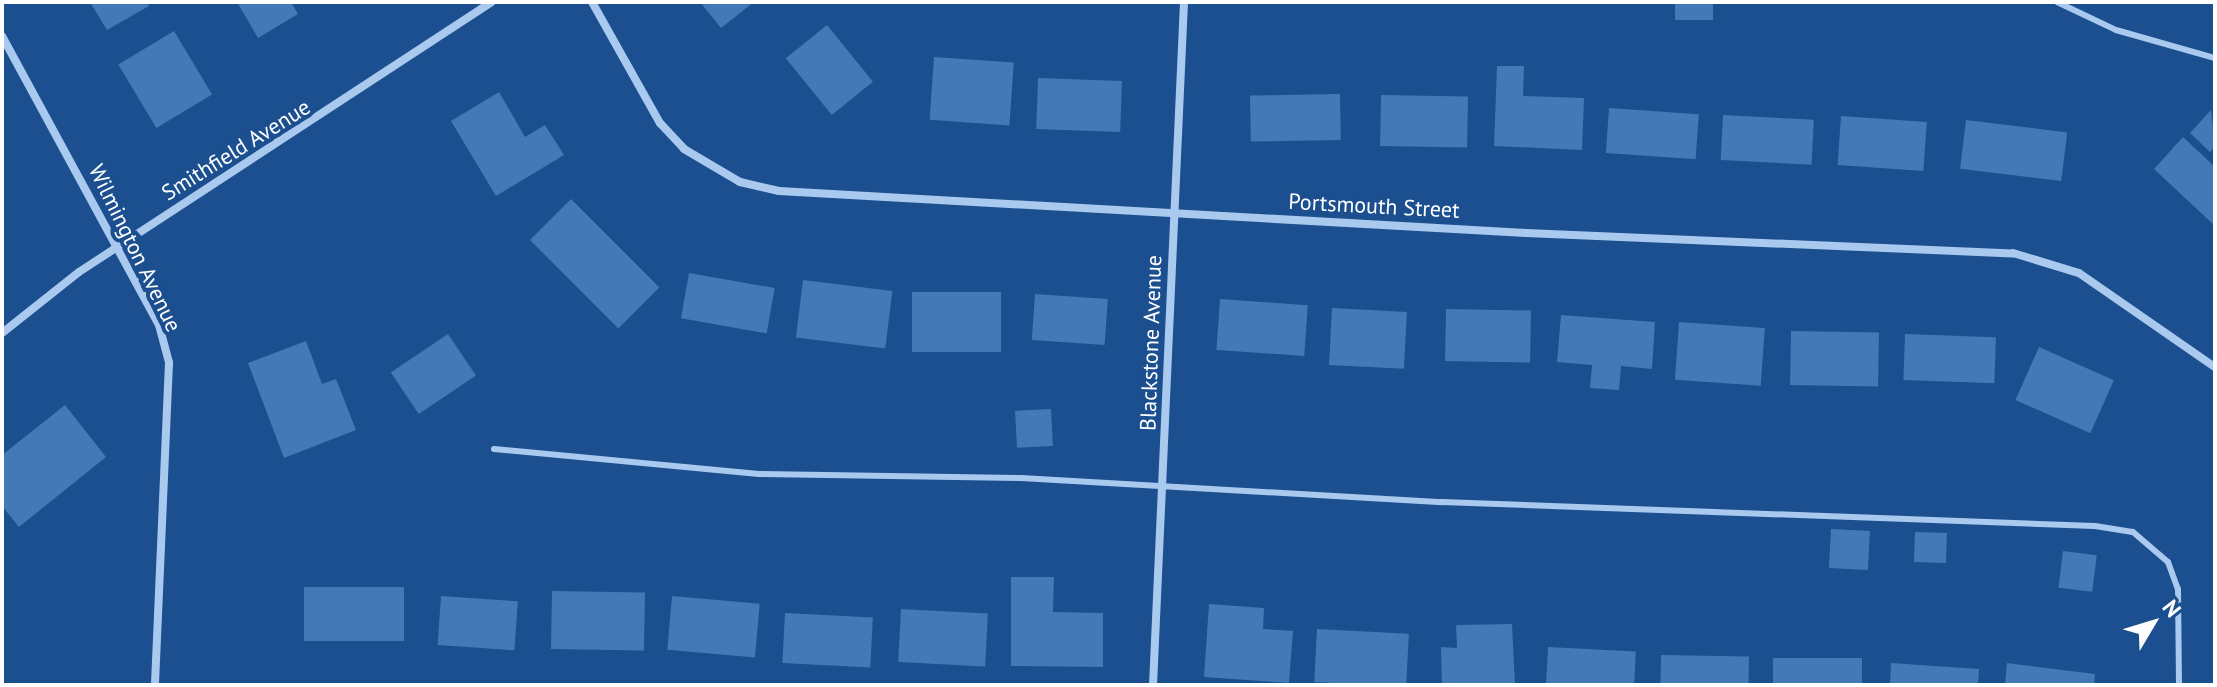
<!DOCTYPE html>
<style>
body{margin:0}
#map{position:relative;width:2217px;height:687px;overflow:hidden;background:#1b4f8f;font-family:"PT Sans",sans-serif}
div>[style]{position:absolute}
.building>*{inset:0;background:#4478b7;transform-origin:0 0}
.service>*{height:6px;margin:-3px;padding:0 3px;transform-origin:3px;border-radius:3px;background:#a9c9ee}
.minor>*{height:8px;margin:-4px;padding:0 4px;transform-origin:4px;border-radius:4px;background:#a9c9ee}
span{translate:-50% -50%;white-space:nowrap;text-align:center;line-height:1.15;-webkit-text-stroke:8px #1b4f8f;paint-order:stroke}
.street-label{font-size:22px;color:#fff}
.frame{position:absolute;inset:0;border:4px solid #fff;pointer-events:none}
.north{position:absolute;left:2113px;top:583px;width:80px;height:80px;-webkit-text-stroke:6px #1b4f8f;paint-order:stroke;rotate:52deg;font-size:22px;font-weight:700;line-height:32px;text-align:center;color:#fff}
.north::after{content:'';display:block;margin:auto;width:28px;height:36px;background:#fff;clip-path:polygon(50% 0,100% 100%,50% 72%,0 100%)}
</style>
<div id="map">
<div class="building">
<i style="clip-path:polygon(90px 2px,147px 2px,149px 6px,107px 30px)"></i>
<i style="clip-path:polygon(237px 2px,291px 2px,298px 14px,258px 38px)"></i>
<i style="clip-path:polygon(700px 2px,754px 2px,721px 28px)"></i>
<i style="left:1675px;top:2px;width:38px;height:18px"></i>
<i style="left:827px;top:25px;width:73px;height:53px;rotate:51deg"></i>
<i style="left:174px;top:31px;width:74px;height:65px;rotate:59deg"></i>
<i style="left:934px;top:57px;width:80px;height:63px;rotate:4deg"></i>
<i style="clip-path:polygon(1497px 66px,1524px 66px,1523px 96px,1584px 98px,1582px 150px,1494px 146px)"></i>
<i style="left:1038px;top:78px;width:84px;height:51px;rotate:2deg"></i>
<i style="clip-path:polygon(499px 92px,525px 137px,545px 125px,564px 155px,496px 196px,451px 121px)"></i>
<i style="left:1340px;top:94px;width:46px;height:90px;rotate:89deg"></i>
<i style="left:1381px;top:95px;width:87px;height:51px;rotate:1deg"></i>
<i style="left:1609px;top:108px;width:90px;height:45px;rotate:4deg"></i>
<i style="clip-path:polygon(2211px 110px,2215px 147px,2210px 152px,2190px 133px)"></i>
<i style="left:1723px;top:115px;width:91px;height:45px;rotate:3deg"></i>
<i style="left:1841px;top:116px;width:86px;height:49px;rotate:4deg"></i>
<i style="left:1966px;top:120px;width:102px;height:49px;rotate:7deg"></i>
<i style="clip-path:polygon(2183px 137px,2215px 167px,2215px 226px,2154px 169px)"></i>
<i style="left:571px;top:199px;width:125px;height:58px;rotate:45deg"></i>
<i style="left:689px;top:273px;width:87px;height:46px;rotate:10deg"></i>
<i style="left:803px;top:280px;width:90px;height:58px;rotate:7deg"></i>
<i style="left:1001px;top:292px;width:60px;height:89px;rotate:90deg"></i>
<i style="left:1035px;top:294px;width:73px;height:46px;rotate:4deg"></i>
<i style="left:1220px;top:299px;width:88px;height:51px;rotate:4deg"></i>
<i style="left:1332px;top:308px;width:75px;height:57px;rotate:3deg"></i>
<i style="left:1446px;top:309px;width:85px;height:52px;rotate:1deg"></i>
<i style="clip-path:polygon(1561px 315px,1655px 322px,1652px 369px,1621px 366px,1619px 390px,1590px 388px,1592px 365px,1557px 362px)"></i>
<i style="left:1679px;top:322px;width:86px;height:58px;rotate:4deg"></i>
<i style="left:1791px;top:331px;width:88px;height:54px;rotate:1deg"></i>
<i style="left:448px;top:334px;width:50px;height:69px;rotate:56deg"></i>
<i style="left:1905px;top:334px;width:91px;height:46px;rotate:2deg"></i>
<i style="clip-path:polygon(306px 341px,322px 384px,336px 379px,356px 430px,284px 458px,248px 363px)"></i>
<i style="left:2039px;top:347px;width:82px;height:58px;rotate:24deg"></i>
<i style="clip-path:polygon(65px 405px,106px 457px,19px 527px,2px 506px,2px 455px)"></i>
<i style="left:1051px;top:409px;width:37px;height:36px;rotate:87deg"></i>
<i style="left:1831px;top:529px;width:39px;height:39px;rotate:3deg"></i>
<i style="left:1915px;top:532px;width:32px;height:30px;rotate:2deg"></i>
<i style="left:2063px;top:551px;width:34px;height:37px;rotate:7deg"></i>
<i style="clip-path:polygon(1011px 577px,1054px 577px,1053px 612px,1103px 613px,1103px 667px,1011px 666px)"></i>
<i style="left:304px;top:587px;width:100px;height:54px"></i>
<i style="left:552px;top:591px;width:93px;height:58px;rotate:1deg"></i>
<i style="left:441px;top:596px;width:77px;height:49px;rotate:4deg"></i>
<i style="left:672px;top:596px;width:88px;height:54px;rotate:5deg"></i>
<i style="clip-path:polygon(1209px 604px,1264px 608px,1263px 629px,1293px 631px,1289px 683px,1204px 677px)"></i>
<i style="left:901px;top:609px;width:87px;height:53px;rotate:3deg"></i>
<i style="left:785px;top:613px;width:88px;height:50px;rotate:3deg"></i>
<i style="clip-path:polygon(1512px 624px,1515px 685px,1442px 685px,1441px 647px,1457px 648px,1456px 625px)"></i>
<i style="left:1317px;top:629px;width:92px;height:53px;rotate:3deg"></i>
<i style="left:1548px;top:647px;width:88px;height:38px;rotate:3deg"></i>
<i style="left:1661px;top:655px;width:88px;height:30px;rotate:1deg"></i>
<i style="left:1773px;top:658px;width:89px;height:27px"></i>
<i style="clip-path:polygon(1891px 663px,1979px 669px,1978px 685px,1890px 685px)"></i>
<i style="clip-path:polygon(2007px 663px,2095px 674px,2094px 685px,2005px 685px)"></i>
</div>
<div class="service">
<i style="left:2057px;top:2px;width:65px;rotate:25.4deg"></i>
<i style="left:2116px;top:30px;width:103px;rotate:15.8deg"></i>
<i style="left:494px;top:449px;width:266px;rotate:5.4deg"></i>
<i style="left:759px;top:474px;width:262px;rotate:0.9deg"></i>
<i style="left:1021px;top:478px;width:422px;rotate:3.3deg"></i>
<i style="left:1442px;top:502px;width:653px;rotate:2.1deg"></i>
<i style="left:2095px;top:526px;width:38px;rotate:9deg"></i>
<i style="left:2133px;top:532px;width:46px;rotate:40.6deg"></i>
<i style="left:2168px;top:562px;width:29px;rotate:70deg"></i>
<i style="left:2178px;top:589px;width:96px;rotate:89.4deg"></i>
</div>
<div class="minor">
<i style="left:592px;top:2px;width:139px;rotate:60.7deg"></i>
<i style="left:660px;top:123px;width:35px;rotate:47deg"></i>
<i style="left:684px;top:149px;width:65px;rotate:30.5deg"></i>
<i style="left:740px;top:182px;width:40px;rotate:13deg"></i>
<i style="left:779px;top:191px;width:748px;rotate:3.22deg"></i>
<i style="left:1526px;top:233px;width:487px;rotate:2.4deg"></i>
<i style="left:2013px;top:253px;width:69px;rotate:16.9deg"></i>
<i style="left:2079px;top:273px;width:165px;rotate:34.7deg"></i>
<i style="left:2px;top:36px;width:329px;rotate:61.5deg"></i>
<i style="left:159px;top:325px;width:39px;rotate:75deg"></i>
<i style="left:169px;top:363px;width:322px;rotate:92.5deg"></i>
<i style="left:2px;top:333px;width:98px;rotate:-38.4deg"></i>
<i style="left:79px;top:272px;width:493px;rotate:-33.2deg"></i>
<i style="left:1153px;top:685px;width:684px;rotate:-87.4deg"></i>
</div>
<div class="street-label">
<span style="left:236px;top:150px;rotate:-32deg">Smithfield Avenue</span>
<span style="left:1374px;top:206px;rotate:3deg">Portsmouth Street</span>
<span style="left:135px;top:248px;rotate:64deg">Wilmington Avenue</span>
<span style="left:1151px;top:343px;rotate:-88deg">Blackstone Avenue</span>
</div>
<div class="frame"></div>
<div class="north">N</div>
</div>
